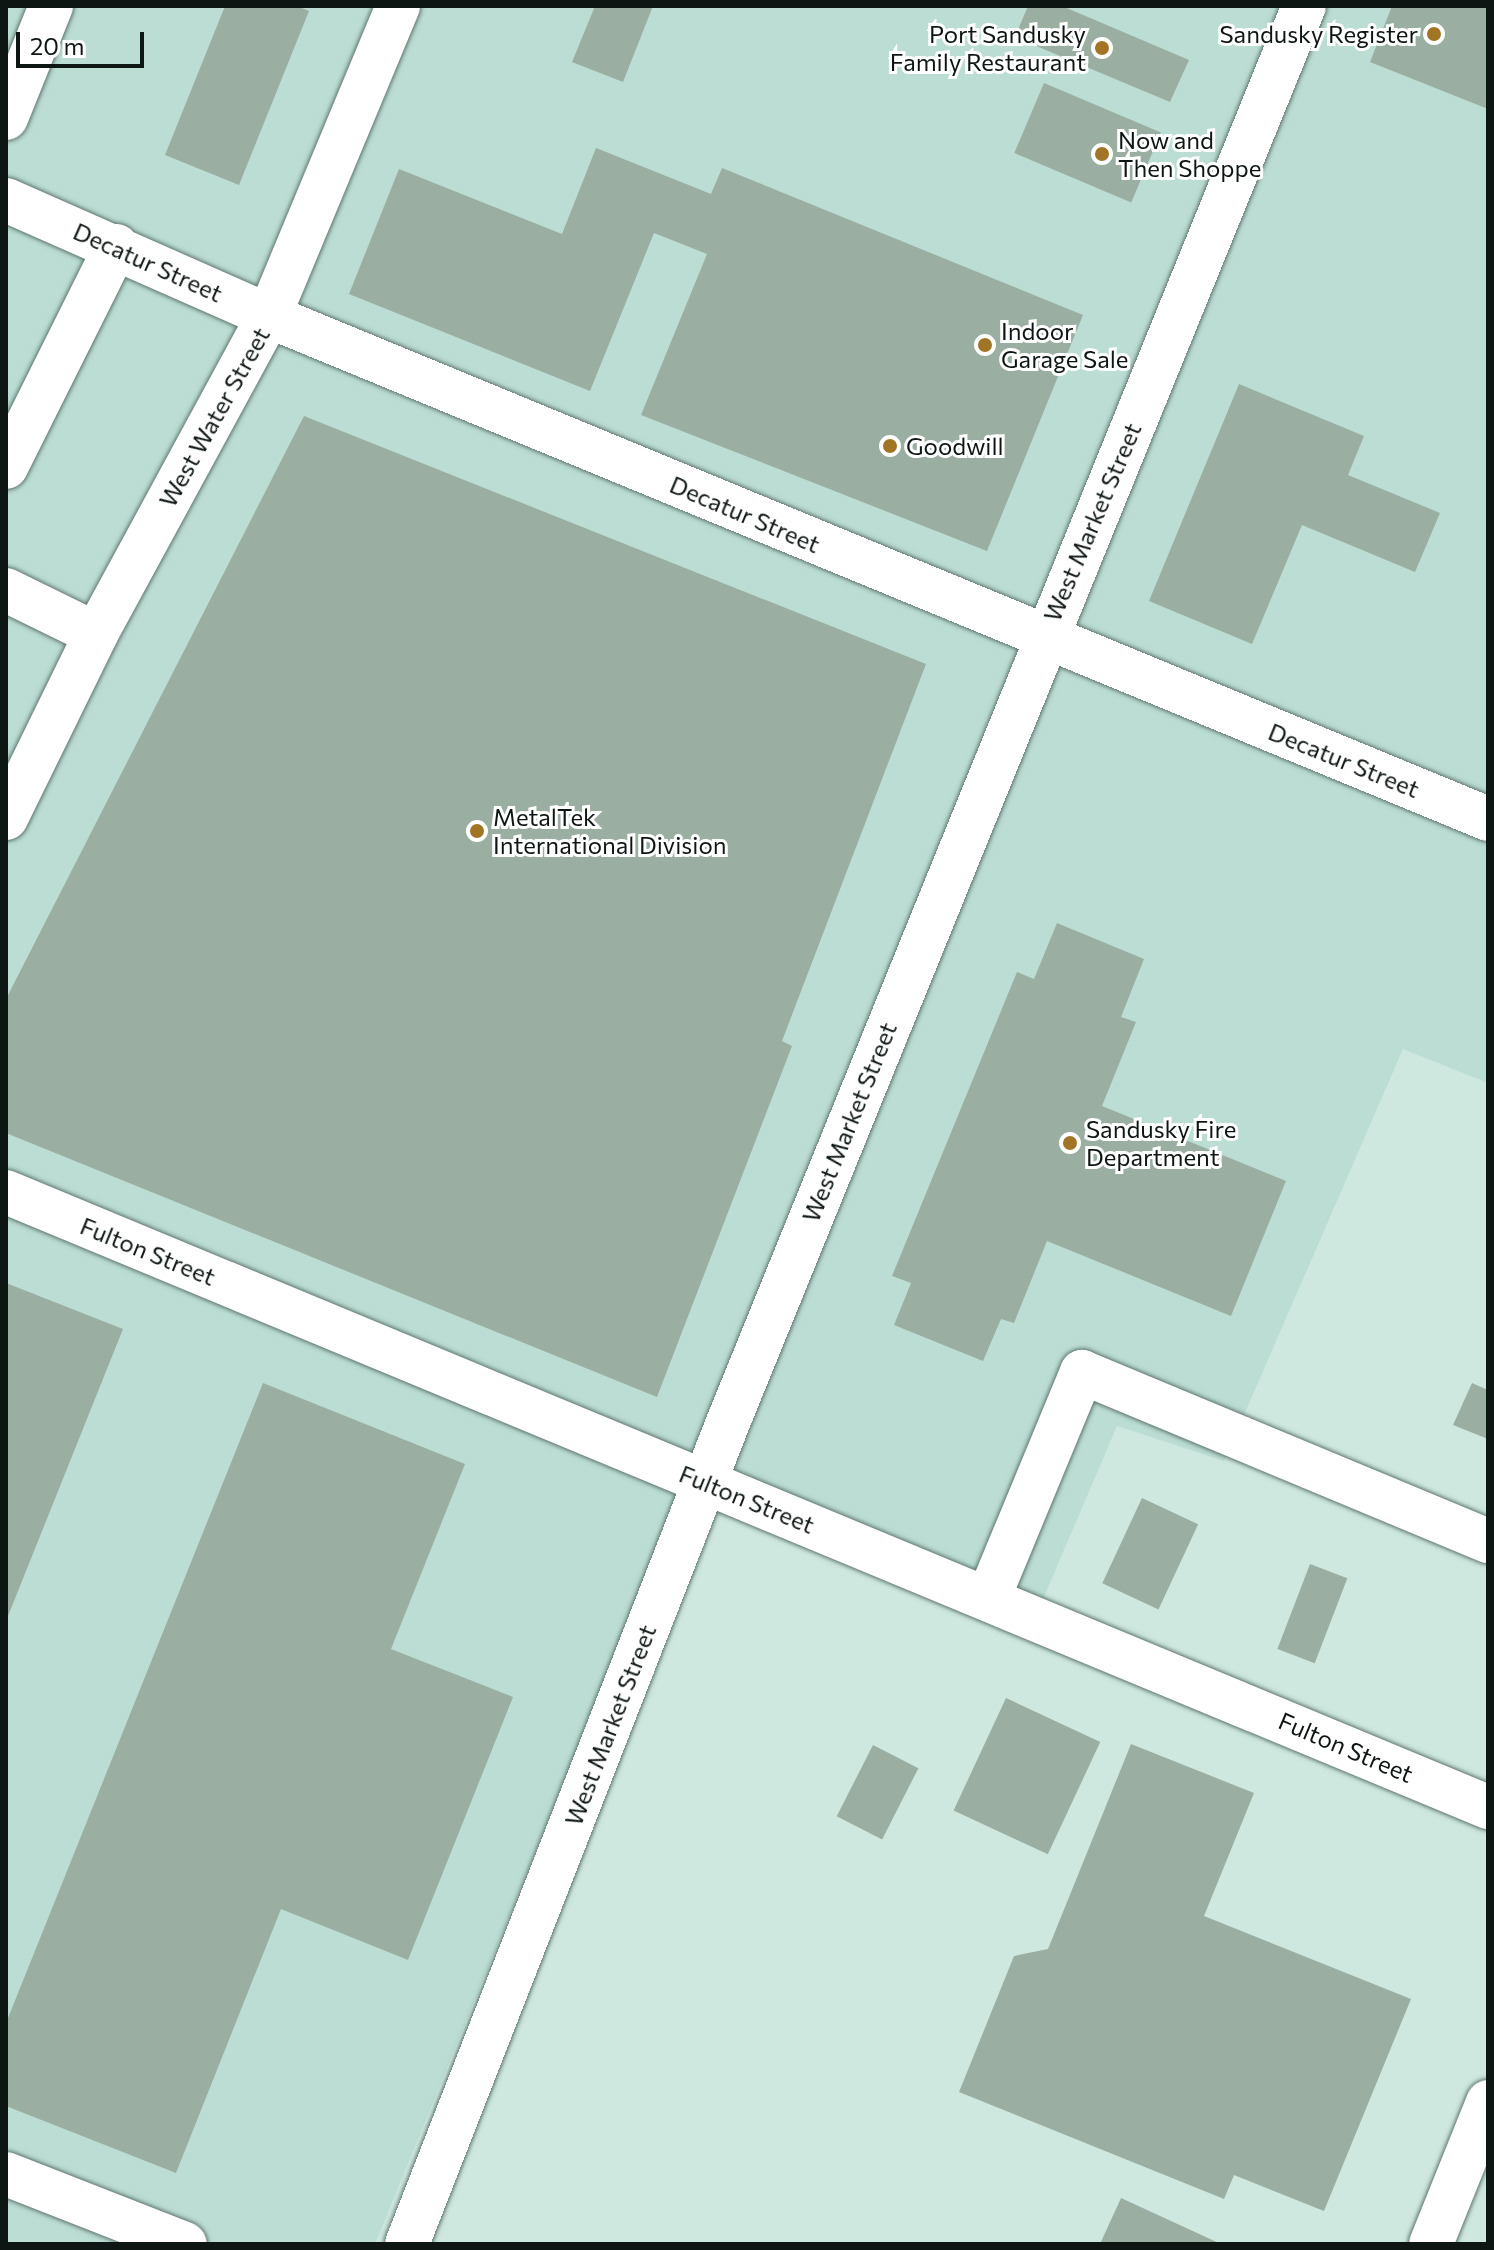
<!DOCTYPE html>
<style>
body{margin:0}
#map{position:relative;width:1494px;height:2250px;overflow:hidden;background:#cee8e0;font-family:Commissioner,sans-serif}
div>[style]{position:absolute}
.built>*{inset:0;background:#bbddd4}
.building>*{inset:0;background:#9baea2;transform-origin:0 0}
.roads{filter:drop-shadow(0 0 2px #5f766f) drop-shadow(0 0 2px #5f766f)}
.minor>*{height:44px;margin:-22px;padding:0 22px;transform-origin:22px;border-radius:22px;background:#fff}
.major>*{height:44px;margin:-22px;padding:0 22px;transform-origin:22px;border-radius:22px;background:#fff}
.dots>*{width:22px;height:22px;translate:-50% -50%;box-sizing:border-box;border:4px solid #fff;border-radius:50%}
span{translate:-50% -50%;white-space:nowrap;text-align:center;line-height:1.15;-webkit-text-stroke:6px #fff;paint-order:stroke}
.poi-label{font-size:24px;color:#0d1613}
.right{translate:-100% -50%;text-align:right}
.left{translate:0 -50%;text-align:left}
.street-label{font-size:24px;color:#0d1613}
.frame{position:absolute;inset:0;border:8px solid #0d1613;pointer-events:none}
.scale{position:absolute;left:16px;top:32px;width:128px;height:36px;box-sizing:border-box;border:4px solid #0d1613;border-top:0;padding-left:10px;font-size:24px;line-height:28px;white-space:nowrap;color:#0d1613;-webkit-text-stroke:6px #fff;paint-order:stroke}
</style>
<div id="map">
<div class="built">
<i style="clip-path:polygon(6px 6px,1488px 6px,1488px 1083px,1403px 1049px,1224px 1461px,1117px 1426px,1029px 1632px,683px 1490px,375px 2244px,6px 2244px)"></i>
</div>
<div class="building">
<i style="clip-path:polygon(225px 6px,297px 6px,309px 11px,239px 185px,165px 155px)"></i>
<i style="clip-path:polygon(595px 6px,653px 6px,623px 82px,572px 62px)"></i>
<i style="clip-path:polygon(1028px 6px,1062px 6px,1189px 60px,1170px 102px,1015px 37px)"></i>
<i style="clip-path:polygon(1392px 6px,1488px 6px,1488px 109px,1370px 62px)"></i>
<i style="left:1044px;top:83px;width:127px;height:76px;rotate:23deg"></i>
<i style="clip-path:polygon(596px 148px,711px 194px,722px 168px,1083px 315px,987px 551px,641px 415px,707px 254px,654px 233px,590px 391px,349px 294px,399px 169px,562px 234px)"></i>
<i style="clip-path:polygon(1239px 384px,1364px 436px,1348px 475px,1440px 513px,1415px 572px,1302px 525px,1252px 644px,1149px 601px)"></i>
<i style="clip-path:polygon(304px 416px,926px 664px,782px 1041px,792px 1046px,657px 1397px,6px 1133px,6px 999px)"></i>
<i style="clip-path:polygon(1057px 923px,1144px 959px,1121px 1017px,1136px 1022px,1102px 1106px,1286px 1181px,1231px 1316px,1047px 1241px,1014px 1323px,1001px 1319px,983px 1361px,894px 1325px,911px 1283px,892px 1276px,1017px 972px,1034px 979px)"></i>
<i style="clip-path:polygon(6px 1283px,123px 1329px,6px 1621px)"></i>
<i style="clip-path:polygon(263px 1383px,465px 1464px,391px 1649px,513px 1697px,408px 1960px,281px 1909px,176px 2173px,6px 2106px,6px 2023px)"></i>
<i style="clip-path:polygon(1472px 1383px,1488px 1390px,1488px 1439px,1453px 1425px)"></i>
<i style="left:1142px;top:1498px;width:62px;height:94px;rotate:25deg"></i>
<i style="left:1310px;top:1564px;width:40px;height:91px;rotate:21deg"></i>
<i style="left:1006px;top:1698px;width:104px;height:124px;rotate:25deg"></i>
<i style="clip-path:polygon(1131px 1744px,1254px 1793px,1204px 1916px,1411px 1999px,1324px 2211px,1234px 2175px,1224px 2199px,959px 2092px,1014px 1956px,1048px 1949px)"></i>
<i style="left:873px;top:1745px;width:51px;height:80px;rotate:27deg"></i>
<i style="clip-path:polygon(1121px 2198px,1221px 2244px,1100px 2244px)"></i>
</div>
<div class="roads">
<div class="minor">
<i style="left:6px;top:118px;width:121px;rotate:-68.1deg"></i>
<i style="left:6px;top:200px;width:287px;rotate:23.8deg"></i>
<i style="left:269px;top:316px;width:1319px;rotate:22.42deg"></i>
<i style="left:6px;top:467px;width:247px;rotate:-63.5deg"></i>
<i style="left:6px;top:590px;width:100px;rotate:26.1deg"></i>
<i style="left:6px;top:818px;width:205px;rotate:-63.9deg"></i>
<i style="left:96px;top:634px;width:362px;rotate:-61.5deg"></i>
<i style="left:269px;top:316px;width:336px;rotate:-67.4deg"></i>
<i style="left:6px;top:1192px;width:1605px;rotate:22.54deg"></i>
<i style="left:988px;top:1599px;width:246px;rotate:-67.5deg"></i>
<i style="left:1082px;top:1372px;width:440px;rotate:22.6deg"></i>
<i style="left:6px;top:2174px;width:192px;rotate:21.4deg"></i>
<i style="left:407px;top:2244px;width:885px;rotate:-68.66deg"></i>
<i style="left:729px;top:1420px;width:1526px;rotate:-67.87deg"></i>
</div>
<div class="major">
<i style="left:1431px;top:2244px;width:153px;rotate:-68.1deg"></i>
</div>
</div>
<div class="dots">
<i style="left:1434px;top:34px;background:#a27526"></i>
<i style="left:1102px;top:48px;background:#a27526"></i>
<i style="left:1102px;top:154px;background:#a27526"></i>
<i style="left:985px;top:345px;background:#a27526"></i>
<i style="left:890px;top:446px;background:#a27526"></i>
<i style="left:477px;top:831px;background:#a27526"></i>
<i style="left:1070px;top:1143px;background:#a27526"></i>
</div>
<div class="poi-label">
<span class="right" style="left:1086px;top:48px">Port Sandusky<br>Family Restaurant</span>
<span class="right" style="left:1418px;top:34px">Sandusky Register</span>
<span class="left" style="left:1118px;top:154px">Now and<br>Then Shoppe</span>
<span class="left" style="left:1001px;top:345px">Indoor<br>Garage Sale</span>
<span class="left" style="left:906px;top:446px">Goodwill</span>
<span class="left" style="left:493px;top:831px">MetalTek<br>International Division</span>
<span class="left" style="left:1086px;top:1143px">Sandusky Fire<br>Department</span>
</div>
<div class="street-label">
<span style="left:148px;top:262px;rotate:24deg">Decatur Street</span>
<span style="left:214px;top:417px;rotate:-61deg">West Water Street</span>
<span style="left:745px;top:514px;rotate:23deg">Decatur Street</span>
<span style="left:1092px;top:522px;rotate:-67deg">West Market Street</span>
<span style="left:1344px;top:760px;rotate:22deg">Decatur Street</span>
<span style="left:849px;top:1122px;rotate:-68deg">West Market Street</span>
<span style="left:148px;top:1251px;rotate:22deg">Fulton Street</span>
<span style="left:747px;top:1499px;rotate:22deg">Fulton Street</span>
<span style="left:610px;top:1725px;rotate:-69deg">West Market Street</span>
<span style="left:1346px;top:1747px;rotate:23deg">Fulton Street</span>
</div>
<div class="frame"></div>
<div class="scale">20 m</div>
</div>
